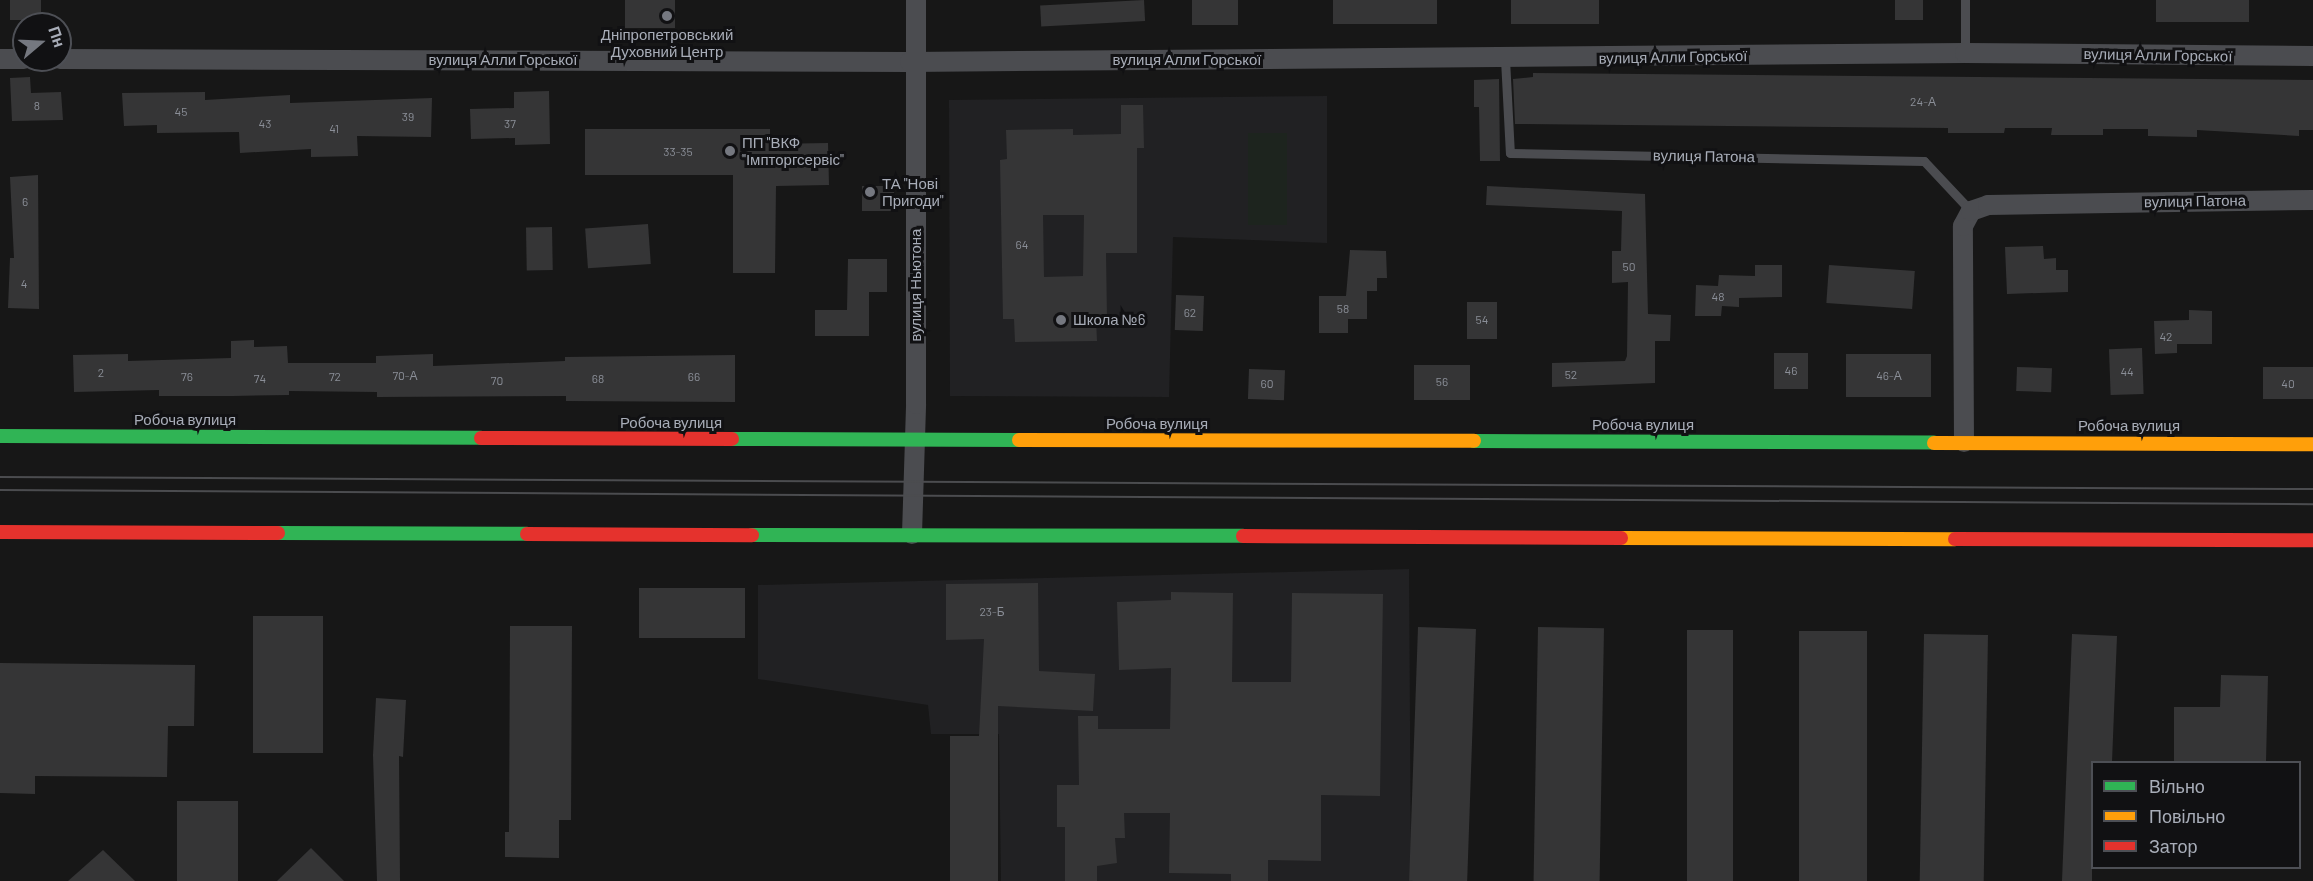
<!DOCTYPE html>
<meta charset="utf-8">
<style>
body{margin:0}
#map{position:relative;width:2313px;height:881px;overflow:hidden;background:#171717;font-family:Barlow,sans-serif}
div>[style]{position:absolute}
.built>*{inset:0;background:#212123}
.green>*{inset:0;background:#1d241e;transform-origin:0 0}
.building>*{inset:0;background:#353536;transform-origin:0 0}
.lane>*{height:9px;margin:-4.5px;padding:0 4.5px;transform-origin:4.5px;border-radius:4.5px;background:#4b4c50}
.street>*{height:20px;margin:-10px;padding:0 10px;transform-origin:10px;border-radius:10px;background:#4b4c50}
.fast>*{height:14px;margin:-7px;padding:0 7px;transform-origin:7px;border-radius:7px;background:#30b455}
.slow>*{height:14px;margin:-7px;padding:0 7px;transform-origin:7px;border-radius:7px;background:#ff9f0a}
.jam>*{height:14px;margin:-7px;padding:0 7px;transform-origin:7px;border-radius:7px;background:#e5322d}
.tram>*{height:1.5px;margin:-0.75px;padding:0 0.75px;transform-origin:0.75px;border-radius:0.75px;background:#4b4c4f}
.dots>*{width:16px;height:16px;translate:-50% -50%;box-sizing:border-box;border:3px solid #111113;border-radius:50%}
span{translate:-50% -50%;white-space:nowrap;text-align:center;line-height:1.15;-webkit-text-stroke:6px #111113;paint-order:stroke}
.number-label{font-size:12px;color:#8b8f98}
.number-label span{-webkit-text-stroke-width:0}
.poi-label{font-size:15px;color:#a8adb8}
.left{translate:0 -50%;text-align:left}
.street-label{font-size:15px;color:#a8adb8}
.legend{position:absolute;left:2091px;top:761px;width:210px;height:108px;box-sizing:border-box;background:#111113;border:2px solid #4d4f55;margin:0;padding:8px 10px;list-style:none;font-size:18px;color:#a8adb8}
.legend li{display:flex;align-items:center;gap:12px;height:30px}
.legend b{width:30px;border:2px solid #4d4f55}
.north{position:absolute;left:12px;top:12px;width:60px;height:60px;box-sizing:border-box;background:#111113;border:2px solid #4d4f55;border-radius:50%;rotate:71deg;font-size:16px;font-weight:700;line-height:24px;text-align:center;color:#a8adb8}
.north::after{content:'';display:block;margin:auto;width:21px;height:27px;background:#757880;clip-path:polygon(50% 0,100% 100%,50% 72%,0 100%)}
</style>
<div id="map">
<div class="built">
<i style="clip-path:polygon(1327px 96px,1327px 243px,1173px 237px,1169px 397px,950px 396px,949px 100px)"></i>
<i style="clip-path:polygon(1409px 569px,1411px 881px,1001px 881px,999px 734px,931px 734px,928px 705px,758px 679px,758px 585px)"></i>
</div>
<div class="green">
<i style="left:1248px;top:133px;width:39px;height:92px"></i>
</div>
<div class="building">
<i style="left:10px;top:0;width:31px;height:20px"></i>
<i style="left:625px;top:0;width:50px;height:28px"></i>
<i style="left:1144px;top:0;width:21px;height:104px;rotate:87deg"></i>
<i style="left:1192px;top:0;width:46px;height:25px"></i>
<i style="left:1333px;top:0;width:104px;height:24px"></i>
<i style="left:1511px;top:0;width:88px;height:24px"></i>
<i style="left:1895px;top:0;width:28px;height:20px"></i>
<i style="left:2156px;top:0;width:93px;height:22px"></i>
<i style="clip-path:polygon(1533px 73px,2313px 80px,2313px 130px,2299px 130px,2299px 136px,2197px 130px,2197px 137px,2148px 136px,2148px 129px,2103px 129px,2103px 135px,2051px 135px,2052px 128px,2005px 128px,2004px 133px,1948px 133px,1948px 128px,1515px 124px,1513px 79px,1533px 77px)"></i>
<i style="clip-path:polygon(30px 77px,31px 93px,61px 92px,63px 120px,12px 121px,10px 78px)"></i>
<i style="clip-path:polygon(1499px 79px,1500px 161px,1480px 161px,1479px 107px,1474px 107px,1474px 80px)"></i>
<i style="clip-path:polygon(549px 91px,550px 144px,515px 145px,515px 138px,471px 139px,470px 109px,514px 108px,514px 92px)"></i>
<i style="clip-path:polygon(205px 92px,205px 100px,290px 95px,290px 103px,432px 98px,431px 137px,357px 136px,358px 156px,311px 157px,311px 149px,240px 153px,239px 132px,157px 133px,157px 125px,124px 126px,122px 93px)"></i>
<i style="clip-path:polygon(evenodd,1121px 105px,1143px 105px,1144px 148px,1137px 148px,1137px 253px,1106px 253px,1107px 319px,1096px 319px,1097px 341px,1015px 342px,1014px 319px,1003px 319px,1000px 160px,1007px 159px,1006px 130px,1073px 129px,1073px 135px,1121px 134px,1121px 105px,1043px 215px,1084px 215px,1083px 276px,1044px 277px,1043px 215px)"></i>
<i style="clip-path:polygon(585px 129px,770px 129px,770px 144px,828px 143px,829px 185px,776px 186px,775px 273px,733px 273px,733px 175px,585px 175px)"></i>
<i style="clip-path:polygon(38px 175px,39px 309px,8px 308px,10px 258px,14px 258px,10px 177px)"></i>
<i style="left:862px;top:186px;width:32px;height:25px"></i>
<i style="clip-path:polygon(1487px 186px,1645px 194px,1648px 314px,1671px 315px,1670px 341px,1655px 341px,1655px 383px,1552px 387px,1552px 363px,1625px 361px,1627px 356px,1628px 282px,1612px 283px,1612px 251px,1621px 251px,1622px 211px,1486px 205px)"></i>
<i style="left:648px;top:224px;width:40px;height:63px;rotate:86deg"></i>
<i style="left:552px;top:227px;width:43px;height:26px;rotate:89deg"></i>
<i style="clip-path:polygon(2043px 246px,2044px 259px,2056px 258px,2056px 270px,2068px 270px,2068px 292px,2007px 294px,2005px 247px)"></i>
<i style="clip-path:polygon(1350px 250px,1386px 251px,1387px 278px,1377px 278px,1377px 291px,1367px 291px,1367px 319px,1348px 319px,1348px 333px,1319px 333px,1319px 296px,1346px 296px)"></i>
<i style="clip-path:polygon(848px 259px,887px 259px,887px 292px,869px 292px,869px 336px,815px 336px,815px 310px,847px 310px)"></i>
<i style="clip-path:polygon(1755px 265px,1782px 265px,1782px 297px,1739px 298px,1739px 307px,1722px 306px,1721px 316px,1695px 316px,1696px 285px,1718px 286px,1719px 275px,1755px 276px)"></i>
<i style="left:1829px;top:265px;width:86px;height:38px;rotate:4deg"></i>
<i style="left:1176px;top:295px;width:28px;height:35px;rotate:2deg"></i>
<i style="left:1467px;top:302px;width:30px;height:37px"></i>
<i style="clip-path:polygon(2189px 310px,2212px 311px,2212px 344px,2177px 344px,2177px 353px,2155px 354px,2154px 321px,2189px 320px)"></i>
<i style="clip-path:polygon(254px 340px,254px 347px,287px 346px,288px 363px,376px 363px,376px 356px,433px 354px,433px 366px,565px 361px,565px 357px,735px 355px,735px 402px,566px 401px,566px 396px,377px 397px,377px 392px,289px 391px,289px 395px,232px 396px,159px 396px,159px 390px,74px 392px,73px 355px,128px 354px,128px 361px,231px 358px,231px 341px)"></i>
<i style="left:2142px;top:348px;width:46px;height:33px;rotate:88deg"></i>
<i style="left:1774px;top:353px;width:34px;height:36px"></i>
<i style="left:1846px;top:354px;width:85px;height:43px"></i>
<i style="left:1414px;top:365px;width:56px;height:35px"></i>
<i style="left:2017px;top:367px;width:35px;height:24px;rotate:2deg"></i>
<i style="left:2313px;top:367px;width:32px;height:50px;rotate:90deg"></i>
<i style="left:1249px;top:369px;width:36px;height:30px;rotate:2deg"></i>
<i style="clip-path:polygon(1038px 583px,1039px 671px,1095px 674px,1093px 711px,998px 706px,998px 881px,950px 881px,950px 736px,979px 736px,984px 639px,946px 640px,946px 584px)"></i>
<i style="left:639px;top:588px;width:106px;height:50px"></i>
<i style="clip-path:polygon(1171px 592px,1233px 593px,1232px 682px,1291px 682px,1292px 593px,1383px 594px,1380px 796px,1321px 795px,1321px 861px,1268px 860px,1268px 881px,1231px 881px,1231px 874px,1169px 873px,1170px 813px,1124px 813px,1125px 838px,1115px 838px,1117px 863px,1097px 866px,1097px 881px,1065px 881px,1065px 827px,1057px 827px,1057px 785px,1079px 785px,1078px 716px,1098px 716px,1098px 729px,1170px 729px,1171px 668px,1119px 670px,1117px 602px,1171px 600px)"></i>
<i style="left:253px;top:616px;width:70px;height:137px"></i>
<i style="clip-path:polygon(510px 626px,572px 626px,571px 820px,559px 820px,559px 858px,505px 857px,505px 832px,509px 832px)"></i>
<i style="left:1418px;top:627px;width:58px;height:254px;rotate:2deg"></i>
<i style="left:1538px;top:627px;width:66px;height:254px;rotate:1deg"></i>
<i style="left:1687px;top:630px;width:46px;height:251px"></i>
<i style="left:1799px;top:631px;width:68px;height:250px"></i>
<i style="left:1924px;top:634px;width:64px;height:247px;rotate:1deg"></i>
<i style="clip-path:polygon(2072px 634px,2117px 636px,2112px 762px,2092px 762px,2092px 881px,2062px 881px)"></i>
<i style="clip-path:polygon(0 663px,195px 665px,194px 726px,168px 726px,167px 777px,35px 776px,35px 794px,0 793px)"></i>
<i style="clip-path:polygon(2221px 675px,2268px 676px,2266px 762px,2174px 762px,2174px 707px,2220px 707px)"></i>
<i style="clip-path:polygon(376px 698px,406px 700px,403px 757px,399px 756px,400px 881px,377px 881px,373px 755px)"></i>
<i style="left:177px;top:801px;width:61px;height:80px"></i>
<i style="clip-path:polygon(311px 848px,344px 881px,277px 881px)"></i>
<i style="clip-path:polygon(103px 850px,135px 881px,68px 881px)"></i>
</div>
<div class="lane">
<i style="left:1965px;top:53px;width:53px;rotate:-90deg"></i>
<i style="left:1505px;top:59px;width:94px;rotate:87deg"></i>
<i style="left:1510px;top:153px;width:414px;rotate:1.1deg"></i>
<i style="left:1924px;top:161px;width:69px;rotate:46.8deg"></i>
</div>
<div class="street">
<i style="left:0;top:59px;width:24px"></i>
<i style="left:60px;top:59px;width:850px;rotate:0.2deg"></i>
<i style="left:910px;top:62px;width:1055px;rotate:-0.49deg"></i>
<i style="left:1965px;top:53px;width:348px;rotate:0.5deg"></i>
<i style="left:1964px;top:442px;width:216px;rotate:-90.3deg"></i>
<i style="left:1963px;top:226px;width:17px;rotate:-62deg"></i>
<i style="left:1971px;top:211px;width:18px;rotate:-19deg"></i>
<i style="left:1988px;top:205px;width:325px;rotate:-0.9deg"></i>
<i style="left:912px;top:534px;width:130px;rotate:-88.2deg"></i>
<i style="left:916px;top:404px;width:404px;rotate:-90deg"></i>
</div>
<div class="fast">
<i style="left:0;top:436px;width:481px;rotate:0.2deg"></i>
<i style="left:732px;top:439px;width:287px;rotate:0.2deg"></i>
<i style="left:1474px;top:441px;width:460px;rotate:0.2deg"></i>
<i style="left:278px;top:533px;width:249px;rotate:0.2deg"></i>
<i style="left:752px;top:535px;width:491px;rotate:0.1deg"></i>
</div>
<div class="slow">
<i style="left:1019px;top:440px;width:455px;rotate:0.1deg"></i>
<i style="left:1934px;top:443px;width:379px;rotate:0.2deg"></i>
<i style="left:1621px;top:538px;width:334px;rotate:0.2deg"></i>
</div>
<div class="jam">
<i style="left:481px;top:438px;width:251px;rotate:0.2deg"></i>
<i style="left:0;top:532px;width:278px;rotate:0.2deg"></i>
<i style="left:527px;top:534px;width:225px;rotate:0.3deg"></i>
<i style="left:1243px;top:536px;width:378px;rotate:0.3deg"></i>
<i style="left:1955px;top:539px;width:358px;rotate:0.2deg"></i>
</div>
<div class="tram">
<i style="left:0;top:477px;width:2313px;rotate:0.3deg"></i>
<i style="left:0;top:490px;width:2313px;rotate:0.35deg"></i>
</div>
<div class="dots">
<i style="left:667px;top:16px;background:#757880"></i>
<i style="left:730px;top:151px;background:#757880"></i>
<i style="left:870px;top:192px;background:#757880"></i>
<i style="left:1061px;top:320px;background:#757880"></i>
</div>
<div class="number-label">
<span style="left:1923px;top:102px">24-А</span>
<span style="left:37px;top:106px">8</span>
<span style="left:181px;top:112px">45</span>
<span style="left:408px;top:117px">39</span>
<span style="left:265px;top:124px">43</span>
<span style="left:510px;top:124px">37</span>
<span style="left:334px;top:129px">41</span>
<span style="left:678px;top:152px">33-35</span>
<span style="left:25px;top:202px">6</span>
<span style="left:1022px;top:245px">64</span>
<span style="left:1629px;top:267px">50</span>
<span style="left:24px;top:284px">4</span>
<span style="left:1718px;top:297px">48</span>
<span style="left:1343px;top:309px">58</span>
<span style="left:1190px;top:313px">62</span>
<span style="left:1482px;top:320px">54</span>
<span style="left:2166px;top:337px">42</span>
<span style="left:1791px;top:371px">46</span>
<span style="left:2127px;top:372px">44</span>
<span style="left:101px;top:373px">2</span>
<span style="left:1571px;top:375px">52</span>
<span style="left:405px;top:376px">70-А</span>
<span style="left:1889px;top:376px">46-А</span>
<span style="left:187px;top:377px">76</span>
<span style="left:335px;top:377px">72</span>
<span style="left:694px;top:377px">66</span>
<span style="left:260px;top:379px">74</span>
<span style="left:598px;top:379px">68</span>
<span style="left:497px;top:381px">70</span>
<span style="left:1442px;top:382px">56</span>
<span style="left:1267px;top:384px">60</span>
<span style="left:2288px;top:384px">40</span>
<span style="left:992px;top:612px">23-Б</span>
</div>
<div class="poi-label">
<span style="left:667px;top:43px">Дніпропетровський<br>Духовний Центр</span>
<span class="left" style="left:742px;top:151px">ПП "ВКФ<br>"Імпторгсервіс"</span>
<span class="left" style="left:882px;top:192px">ТА "Нові<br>Пригоди"</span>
<span class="left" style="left:1073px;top:320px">Школа №6</span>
</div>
<div class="street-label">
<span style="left:2158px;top:55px;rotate:1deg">вулиця Алли Горської</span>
<span style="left:1673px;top:57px;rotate:-1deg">вулиця Алли Горської</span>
<span style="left:503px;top:60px">вулиця Алли Горської</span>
<span style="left:1187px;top:60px">вулиця Алли Горської</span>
<span style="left:1704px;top:156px;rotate:1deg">вулиця Патона</span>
<span style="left:2195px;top:201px;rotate:-1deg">вулиця Патона</span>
<span style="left:916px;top:285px;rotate:-90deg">вулиця Ньютона</span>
<span style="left:185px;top:420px">Робоча вулиця</span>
<span style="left:671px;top:423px">Робоча вулиця</span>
<span style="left:1157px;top:424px">Робоча вулиця</span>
<span style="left:1643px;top:425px">Робоча вулиця</span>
<span style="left:2129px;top:426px">Робоча вулиця</span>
</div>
<ul class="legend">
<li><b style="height:8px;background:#30b455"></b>Вільно</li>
<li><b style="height:8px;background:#ff9f0a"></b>Повільно</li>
<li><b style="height:8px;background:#e5322d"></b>Затор</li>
</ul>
<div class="north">Пн</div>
</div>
